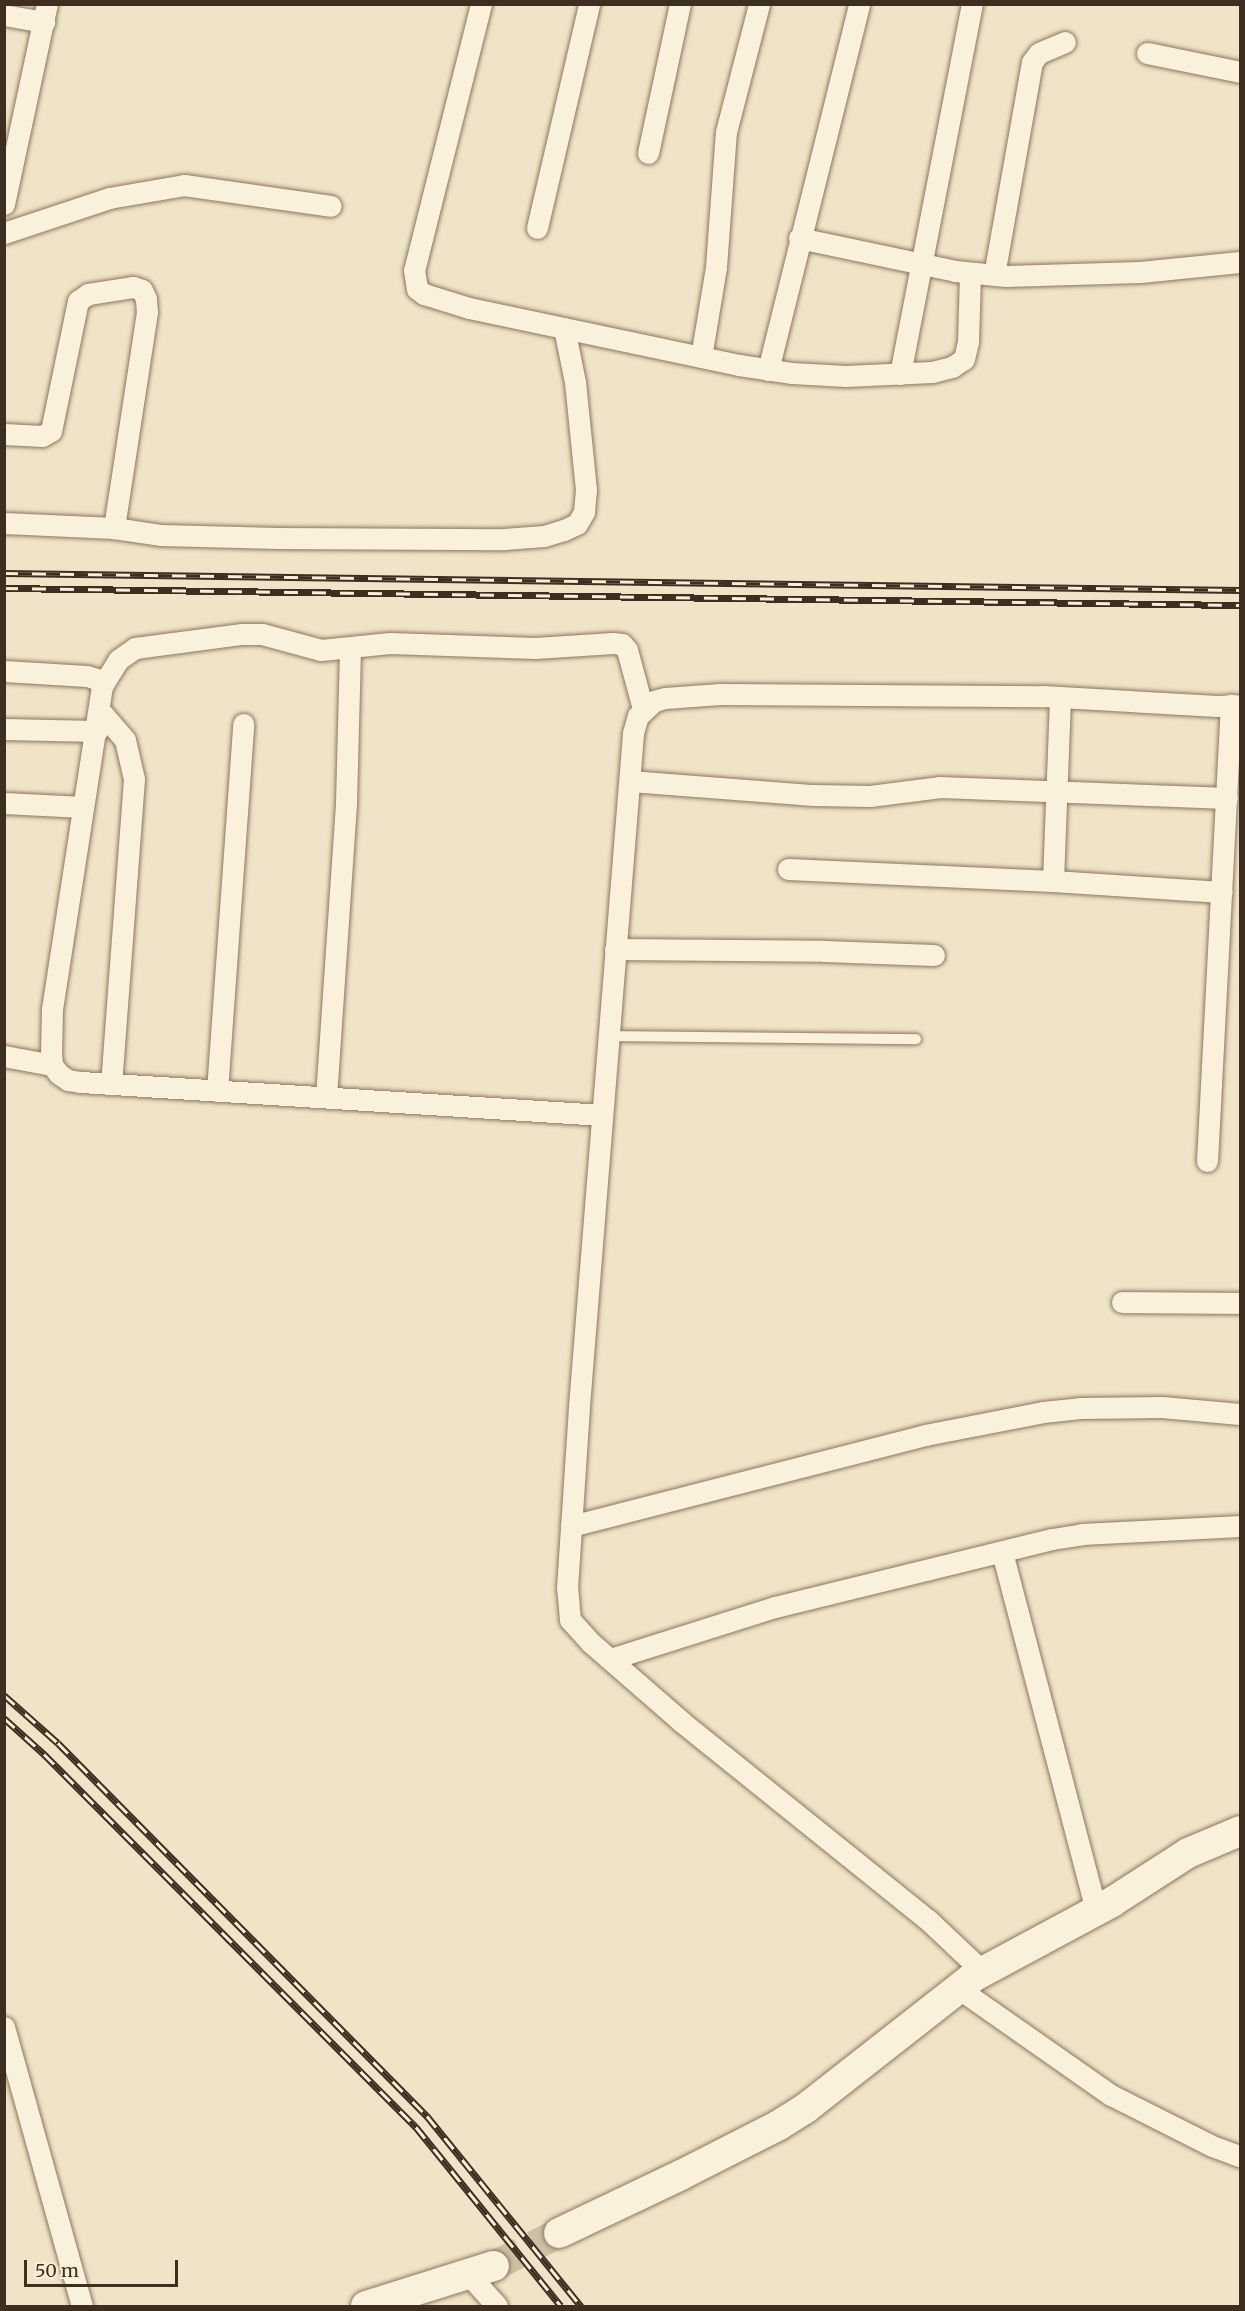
<!DOCTYPE html>
<style>
body{margin:0}
#map{position:relative;width:1245px;height:2311px;overflow:hidden;background:#f0e4c8;font-family:Merriweather,serif}
div>[style]{position:absolute}
.secondary-tunnel>*{height:30px;margin-top:-15px;transform-origin:0;background:repeating-linear-gradient(90deg,#ccc0a6 0 30px,transparent 0 45px)}
.roads{filter:drop-shadow(0 0 2px #8d765c) drop-shadow(0 0 2px #8d765c)}
.lane>*{height:10px;margin:-5px;padding:0 5px;transform-origin:5px;border-radius:5px;background:#faf1dc}
.street>*{height:21px;margin:-10.5px;padding:0 10.5px;transform-origin:10.5px;border-radius:10.5px;background:#faf1dc}
.secondary>*{height:30px;margin:-15px;padding:0 15px;transform-origin:15px;border-radius:15px;background:#faf1dc}
.rail>*{height:7px;margin-top:-3.5px;transform-origin:0;background:repeating-linear-gradient(90deg,#f7eed8 0 14px,#3d2e20 0 28px);box-sizing:border-box;border-block:2px solid #3d2e20}
span{translate:-50% -50%;white-space:nowrap;text-align:center;line-height:1.15;-webkit-text-stroke:4.5px #f7eed8;paint-order:stroke}
.frame{position:absolute;inset:0;border:6px solid #3d2e20;pointer-events:none}
.scale{position:absolute;left:24px;top:2260px;width:154px;height:27px;box-sizing:border-box;border:3px solid #3d2e20;border-top:0;padding-left:8px;font-size:18px;line-height:21px;white-space:nowrap;color:#3d2e20;-webkit-text-stroke:4px #f7eed8;paint-order:stroke}
</style>
<div id="map">
<div class="secondary-tunnel">
<i style="left:494px;top:2266px;width:73px;rotate:-26.9deg"></i>
</div>
<div class="roads">
<div class="lane">
<i style="left:608px;top:1036px;width:308px;rotate:0.6deg"></i>
</div>
<div class="street">
<i style="left:481px;top:4px;width:274px;rotate:104.1deg"></i>
<i style="left:414px;top:270px;width:19px;rotate:81deg"></i>
<i style="left:417px;top:289px;width:9px;rotate:36deg"></i>
<i style="left:424px;top:294px;width:47px;rotate:17.3deg"></i>
<i style="left:469px;top:308px;width:276px;rotate:11.9deg"></i>
<i style="left:739px;top:365px;width:54px;rotate:8.6deg"></i>
<i style="left:792px;top:373px;width:54px;rotate:3.2deg"></i>
<i style="left:846px;top:376px;width:86px;rotate:-2.7deg"></i>
<i style="left:932px;top:372px;width:21px;rotate:-14deg"></i>
<i style="left:952px;top:367px;width:14px;rotate:-34deg"></i>
<i style="left:964px;top:359px;width:17px;rotate:-77deg"></i>
<i style="left:968px;top:342px;width:69px;rotate:-88.3deg"></i>
<i style="left:4px;top:15px;width:41px;rotate:9.9deg"></i>
<i style="left:1147px;top:53px;width:95px;rotate:11.5deg"></i>
<i style="left:648px;top:153px;width:152px;rotate:-77.9deg"></i>
<i style="left:4px;top:204px;width:205px;rotate:-77.9deg"></i>
<i style="left:537px;top:228px;width:230px;rotate:-76.9deg"></i>
<i style="left:4px;top:233px;width:111px;rotate:-18.4deg"></i>
<i style="left:109px;top:198px;width:76px;rotate:-9.8deg"></i>
<i style="left:184px;top:185px;width:148px;rotate:8.1deg"></i>
<i style="left:799px;top:238px;width:159px;rotate:11.9deg"></i>
<i style="left:955px;top:271px;width:51px;rotate:5.6deg"></i>
<i style="left:1006px;top:276px;width:134px;rotate:-1.7deg"></i>
<i style="left:1140px;top:272px;width:100px;rotate:-5.7deg"></i>
<i style="left:994px;top:275px;width:216px;rotate:-79.9deg"></i>
<i style="left:1032px;top:62px;width:11px;rotate:-52deg"></i>
<i style="left:1039px;top:53px;width:28px;rotate:-23deg"></i>
<i style="left:701px;top:357px;width:91px;rotate:-80.5deg"></i>
<i style="left:716px;top:267px;width:135px;rotate:-85.8deg"></i>
<i style="left:726px;top:132px;width:132px;rotate:-75.5deg"></i>
<i style="left:768px;top:370px;width:377px;rotate:-76deg"></i>
<i style="left:900px;top:374px;width:377px;rotate:-79deg"></i>
<i style="left:4px;top:434px;width:38px;rotate:3deg"></i>
<i style="left:42px;top:436px;width:10px;rotate:-29deg"></i>
<i style="left:51px;top:431px;width:133px;rotate:-78.3deg"></i>
<i style="left:78px;top:301px;width:12px;rotate:-35deg"></i>
<i style="left:88px;top:294px;width:46px;rotate:-8.8deg"></i>
<i style="left:133px;top:287px;width:9px;rotate:18deg"></i>
<i style="left:142px;top:290px;width:10px;rotate:66deg"></i>
<i style="left:146px;top:299px;width:13px;rotate:86deg"></i>
<i style="left:147px;top:312px;width:219px;rotate:98.7deg"></i>
<i style="left:4px;top:523px;width:110px;rotate:2.6deg"></i>
<i style="left:114px;top:528px;width:48px;rotate:8.5deg"></i>
<i style="left:161px;top:535px;width:117px;rotate:1.5deg"></i>
<i style="left:278px;top:538px;width:226px;rotate:0.3deg"></i>
<i style="left:504px;top:539px;width:40px;rotate:-4.3deg"></i>
<i style="left:544px;top:536px;width:21px;rotate:-17deg"></i>
<i style="left:564px;top:530px;width:14px;rotate:-25deg"></i>
<i style="left:577px;top:524px;width:14px;rotate:-60deg"></i>
<i style="left:584px;top:512px;width:22px;rotate:-85deg"></i>
<i style="left:586px;top:490px;width:109px;rotate:-95.8deg"></i>
<i style="left:575px;top:382px;width:55px;rotate:-101.5deg"></i>
<i style="left:4px;top:671px;width:83px;rotate:3.4deg"></i>
<i style="left:87px;top:676px;width:10px;rotate:17deg"></i>
<i style="left:97px;top:679px;width:9px;rotate:54deg"></i>
<i style="left:102px;top:686px;width:327px;rotate:98.8deg"></i>
<i style="left:52px;top:1009px;width:44px;rotate:91.3deg"></i>
<i style="left:51px;top:1053px;width:12px;rotate:85deg"></i>
<i style="left:52px;top:1065px;width:11px;rotate:52deg"></i>
<i style="left:59px;top:1074px;width:11px;rotate:34deg"></i>
<i style="left:68px;top:1080px;width:13px;rotate:9deg"></i>
<i style="left:81px;top:1082px;width:522px;rotate:3.62deg"></i>
<i style="left:102px;top:686px;width:31px;rotate:-58deg"></i>
<i style="left:118px;top:660px;width:21px;rotate:-35deg"></i>
<i style="left:135px;top:648px;width:108px;rotate:-7.5deg"></i>
<i style="left:242px;top:634px;width:20px"></i>
<i style="left:262px;top:634px;width:61px;rotate:15.2deg"></i>
<i style="left:321px;top:650px;width:69px;rotate:-5.8deg"></i>
<i style="left:390px;top:643px;width:145px;rotate:2deg"></i>
<i style="left:535px;top:648px;width:78px;rotate:-3.7deg"></i>
<i style="left:613px;top:643px;width:9px;rotate:6deg"></i>
<i style="left:622px;top:644px;width:8px;rotate:50deg"></i>
<i style="left:627px;top:650px;width:61px;rotate:74.8deg"></i>
<i style="left:100px;top:711px;width:38px;rotate:49deg"></i>
<i style="left:125px;top:740px;width:40px;rotate:77deg"></i>
<i style="left:134px;top:779px;width:306px;rotate:94.3deg"></i>
<i style="left:4px;top:729px;width:93px;rotate:1.2deg"></i>
<i style="left:630px;top:781px;width:184px;rotate:4.4deg"></i>
<i style="left:813px;top:795px;width:57px;rotate:1deg"></i>
<i style="left:870px;top:796px;width:71px;rotate:-7.3deg"></i>
<i style="left:940px;top:787px;width:287px;rotate:2.2deg"></i>
<i style="left:4px;top:803px;width:79px;rotate:2.9deg"></i>
<i style="left:788px;top:869px;width:265px;rotate:2.6deg"></i>
<i style="left:1053px;top:881px;width:169px;rotate:3.7deg"></i>
<i style="left:1053px;top:881px;width:184px;rotate:-87.8deg"></i>
<i style="left:615px;top:949px;width:209px;rotate:0.5deg"></i>
<i style="left:824px;top:951px;width:110px;rotate:2.1deg"></i>
<i style="left:4px;top:1056px;width:49px;rotate:10.6deg"></i>
<i style="left:217px;top:1091px;width:368px;rotate:-85.9deg"></i>
<i style="left:326px;top:1097px;width:295px;rotate:-86.1deg"></i>
<i style="left:346px;top:803px;width:155px;rotate:-88.5deg"></i>
<i style="left:1207px;top:1161px;width:457px;rotate:-87deg"></i>
<i style="left:1122px;top:1302px;width:118px;rotate:0.5deg"></i>
<i style="left:571px;top:1526px;width:366px;rotate:-14.4deg"></i>
<i style="left:925px;top:1435px;width:120px;rotate:-11deg"></i>
<i style="left:1043px;top:1412px;width:37px;rotate:-6deg"></i>
<i style="left:1080px;top:1408px;width:82px;rotate:-0.7deg"></i>
<i style="left:1162px;top:1407px;width:78px;rotate:5.1deg"></i>
<i style="left:1002px;top:1552px;width:371px;rotate:75.3deg"></i>
<i style="left:610px;top:1659px;width:173px;rotate:-17.5deg"></i>
<i style="left:775px;top:1607px;width:285px;rotate:-13.8deg"></i>
<i style="left:1052px;top:1539px;width:30px;rotate:-9deg"></i>
<i style="left:1082px;top:1534px;width:158px;rotate:-2.9deg"></i>
<i style="left:982px;top:1971px;width:74px;rotate:-136.6deg"></i>
<i style="left:928px;top:1920px;width:316px;rotate:-141.2deg"></i>
<i style="left:682px;top:1722px;width:121px;rotate:-139deg"></i>
<i style="left:591px;top:1643px;width:31px;rotate:-132deg"></i>
<i style="left:570px;top:1620px;width:32px;rotate:-95deg"></i>
<i style="left:567px;top:1588px;width:182px;rotate:-86.2deg"></i>
<i style="left:579px;top:1406px;width:675px;rotate:-85.41deg"></i>
<i style="left:633px;top:733px;width:18px;rotate:-74deg"></i>
<i style="left:638px;top:716px;width:22px;rotate:-43deg"></i>
<i style="left:654px;top:701px;width:11px;rotate:-15deg"></i>
<i style="left:665px;top:698px;width:55px;rotate:-4.2deg"></i>
<i style="left:720px;top:694px;width:323px;rotate:0.4deg"></i>
<i style="left:1043px;top:696px;width:174px;rotate:3.3deg"></i>
<i style="left:1217px;top:706px;width:23px;rotate:-2deg"></i>
<i style="left:958px;top:1988px;width:187px;rotate:35deg"></i>
<i style="left:1111px;top:2095px;width:113px;rotate:26.8deg"></i>
<i style="left:1212px;top:2146px;width:30px;rotate:20deg"></i>
<i style="left:4px;top:2027px;width:290px;rotate:74.4deg"></i>
<i style="left:468px;top:2274px;width:43px;rotate:47.8deg"></i>
</div>
<div class="secondary">
<i style="left:559px;top:2233px;width:135px;rotate:-25.4deg"></i>
<i style="left:681px;top:2175px;width:110px;rotate:-27deg"></i>
<i style="left:779px;top:2125px;width:32px;rotate:-32deg"></i>
<i style="left:806px;top:2108px;width:212px;rotate:-38.1deg"></i>
<i style="left:973px;top:1977px;width:158px;rotate:-28.3deg"></i>
<i style="left:1112px;top:1902px;width:90px;rotate:-32.8deg"></i>
<i style="left:1188px;top:1853px;width:56px;rotate:-22.9deg"></i>
<i style="left:366px;top:2306px;width:134px;rotate:-17.4deg"></i>
</div>
</div>
<div class="rail">
<i style="left:4px;top:573px;width:1236px;rotate:0.79deg"></i>
<i style="left:4px;top:588px;width:1236px;rotate:0.79deg"></i>
<i style="left:4px;top:1695px;width:72px;rotate:41.6deg"></i>
<i style="left:58px;top:1743px;width:525px;rotate:45.31deg"></i>
<i style="left:427px;top:2116px;width:245px;rotate:51deg"></i>
<i style="left:4px;top:1718px;width:54px;rotate:42deg"></i>
<i style="left:44px;top:1754px;width:527px;rotate:45.08deg"></i>
<i style="left:416px;top:2127px;width:230px;rotate:51deg"></i>
</div>
<div class="frame"></div>
<div class="scale">50 m</div>
</div>
